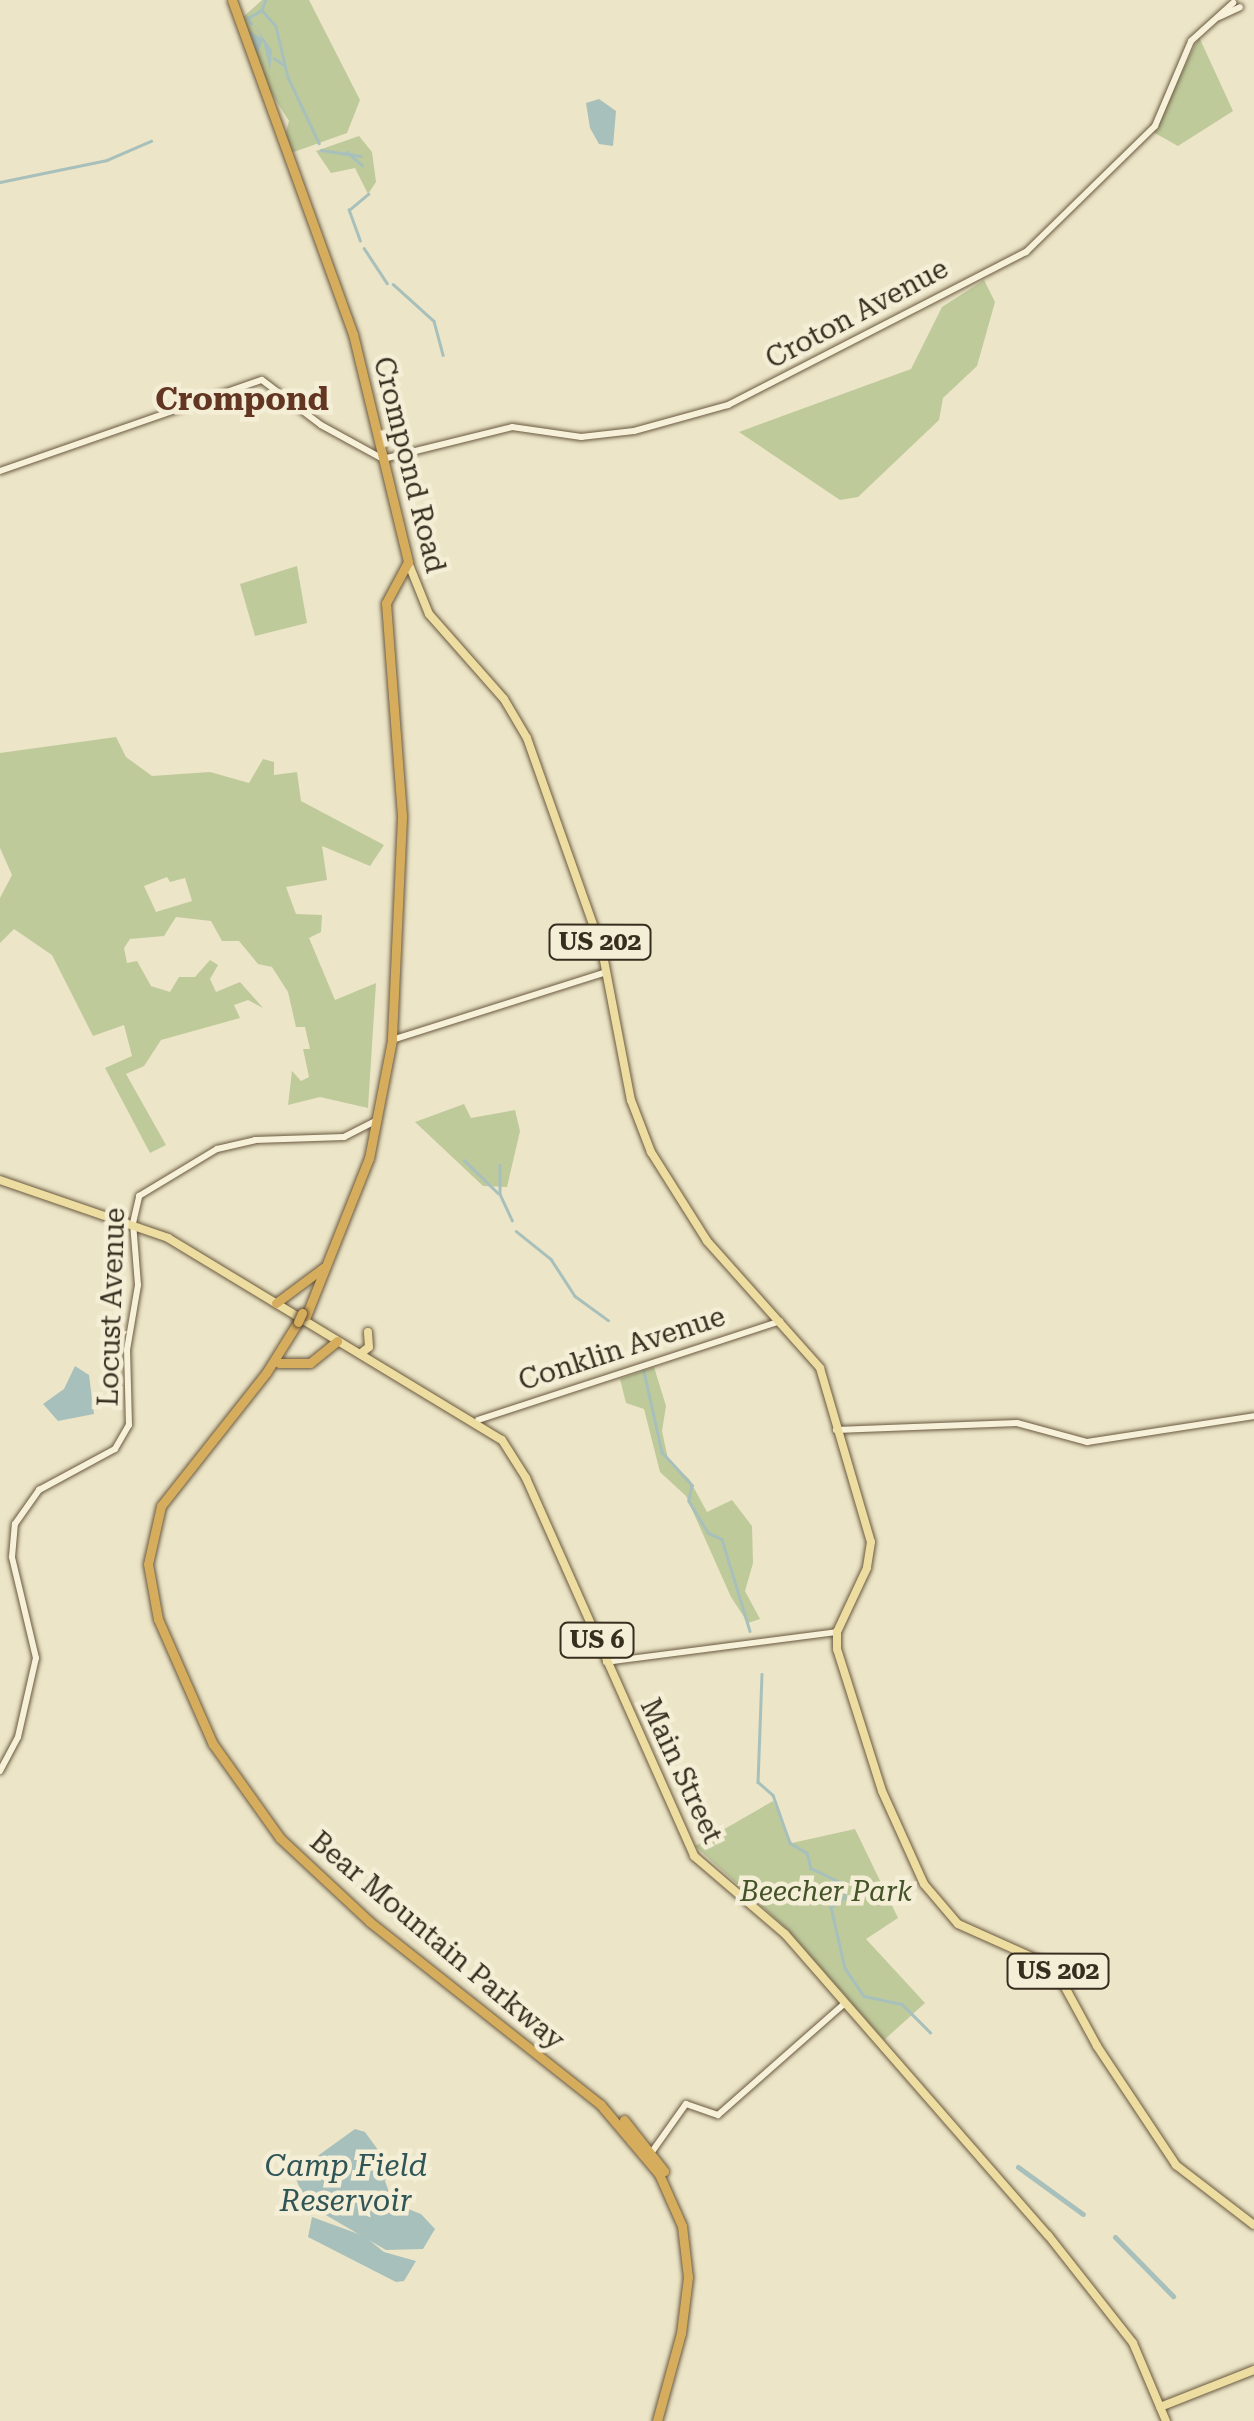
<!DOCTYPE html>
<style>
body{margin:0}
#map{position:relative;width:1254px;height:2421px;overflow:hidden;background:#ece5c7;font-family:"Roboto Serif",serif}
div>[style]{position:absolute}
.green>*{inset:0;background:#bfca9b}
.water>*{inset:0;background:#a8c0bb}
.stream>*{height:2.5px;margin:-1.25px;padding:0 1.25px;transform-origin:1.25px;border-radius:1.25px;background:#a8c0bb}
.canal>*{height:5px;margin:-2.5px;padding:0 2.5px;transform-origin:2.5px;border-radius:2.5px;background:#a8c0bb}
.roads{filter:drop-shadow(0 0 2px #695940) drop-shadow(0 0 2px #695940)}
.secondary>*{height:6px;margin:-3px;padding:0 3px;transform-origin:3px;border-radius:3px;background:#f7f1da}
.primary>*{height:8px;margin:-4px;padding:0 4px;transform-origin:4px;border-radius:4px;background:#eddda1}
.highway>*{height:9px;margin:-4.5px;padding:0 4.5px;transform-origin:4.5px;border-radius:4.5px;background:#d6ad5d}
.bridges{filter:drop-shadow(0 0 2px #554531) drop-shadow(0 0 2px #554531)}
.highway-bridge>*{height:9px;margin:-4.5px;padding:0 4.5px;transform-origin:4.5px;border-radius:4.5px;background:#d6ad5d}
span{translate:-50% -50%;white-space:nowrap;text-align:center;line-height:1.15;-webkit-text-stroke:9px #f4eed6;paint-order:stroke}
.shield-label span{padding:2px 8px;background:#f4eed6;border:2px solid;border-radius:8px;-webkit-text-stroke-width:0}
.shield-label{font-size:25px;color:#382e20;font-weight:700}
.street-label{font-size:28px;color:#382e20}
.park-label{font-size:28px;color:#445328;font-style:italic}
.water-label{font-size:30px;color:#305557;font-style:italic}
.quarter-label{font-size:32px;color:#623622;font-weight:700}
</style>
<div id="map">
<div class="green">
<i style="clip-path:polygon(262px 0,309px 0,360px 100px,347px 133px,291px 153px,284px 138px,289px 121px,261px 77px,242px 18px)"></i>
<i style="clip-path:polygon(1199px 37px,1233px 111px,1178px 146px,1153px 132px)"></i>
<i style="clip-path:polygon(359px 136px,372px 152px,376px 182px,368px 194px,355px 168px,331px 173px,316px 151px)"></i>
<i style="clip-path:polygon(984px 280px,995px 302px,977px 366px,943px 398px,939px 420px,858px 497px,840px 500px,739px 432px,911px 369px,942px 307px)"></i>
<i style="clip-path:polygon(297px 566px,307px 623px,255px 636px,240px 584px)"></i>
<i style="clip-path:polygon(evenodd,116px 737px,126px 757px,152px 776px,210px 772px,249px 783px,263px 759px,274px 762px,274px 775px,297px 772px,301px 801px,384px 845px,370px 866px,322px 846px,327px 880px,286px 887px,296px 914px,322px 915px,321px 932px,309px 938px,335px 1000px,376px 983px,368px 1108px,320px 1097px,288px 1105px,292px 1071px,301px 1081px,309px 1077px,303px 1049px,310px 1049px,305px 1027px,296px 1027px,288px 992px,272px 967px,258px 964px,239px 941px,222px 941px,211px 921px,176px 917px,164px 936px,130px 939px,124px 948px,127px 963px,137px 961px,151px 986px,170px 992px,179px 977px,195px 977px,210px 960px,218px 965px,210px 979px,216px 992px,240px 982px,263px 1008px,248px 1000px,234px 1005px,240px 1018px,161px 1040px,144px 1066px,126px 1074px,166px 1145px,150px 1153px,105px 1068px,132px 1056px,124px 1025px,93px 1036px,52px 955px,14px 929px,0 943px,0 898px,12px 875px,0 848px,0 753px,116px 737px,167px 877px,170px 882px,185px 878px,192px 901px,156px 912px,144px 886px,167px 877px)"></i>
<i style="clip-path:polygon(464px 1104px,471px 1118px,515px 1110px,520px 1131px,507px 1187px,483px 1186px,415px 1122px)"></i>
<i style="clip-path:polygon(654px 1367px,666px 1406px,662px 1431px,668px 1459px,689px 1479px,707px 1512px,732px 1500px,752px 1526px,753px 1563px,745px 1591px,760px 1619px,748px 1623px,731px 1597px,686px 1496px,660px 1472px,644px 1409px,626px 1403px,620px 1379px)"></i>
<i style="clip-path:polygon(773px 1801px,792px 1843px,855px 1829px,898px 1918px,866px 1939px,925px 2003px,884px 2040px,786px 1928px,695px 1846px)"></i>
</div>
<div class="water">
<i style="clip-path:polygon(253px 23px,272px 50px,270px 71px,263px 41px,256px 57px,246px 29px,262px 38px)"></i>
<i style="clip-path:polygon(599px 99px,616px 111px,613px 146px,599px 144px,590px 128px,586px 103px)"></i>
<i style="clip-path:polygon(75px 1366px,89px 1375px,94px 1414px,58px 1421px,43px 1404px,64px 1389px)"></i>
<i style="clip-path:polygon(355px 2129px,365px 2132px,389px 2165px,385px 2181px,393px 2203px,421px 2214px,435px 2229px,423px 2249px,386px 2250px,305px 2203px,294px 2173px)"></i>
<i style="clip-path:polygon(312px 2217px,364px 2236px,384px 2252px,416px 2261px,404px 2281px,396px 2282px,308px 2237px)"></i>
</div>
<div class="stream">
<i style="left:266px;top:0;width:11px;rotate:112deg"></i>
<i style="left:262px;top:10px;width:21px;rotate:49deg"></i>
<i style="left:276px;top:26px;width:52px;rotate:76.8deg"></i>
<i style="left:288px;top:77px;width:73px;rotate:64.8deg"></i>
<i style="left:251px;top:24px;width:7px;rotate:-117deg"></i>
<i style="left:248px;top:18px;width:16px;rotate:-30deg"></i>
<i style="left:274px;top:58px;width:11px;rotate:34deg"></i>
<i style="left:321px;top:150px;width:40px;rotate:8.5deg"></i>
<i style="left:347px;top:152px;width:20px;rotate:41deg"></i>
<i style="left:0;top:182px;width:109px;rotate:-11.6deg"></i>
<i style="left:107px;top:160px;width:48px;rotate:-23.4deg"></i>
<i style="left:360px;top:241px;width:33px;rotate:-110deg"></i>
<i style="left:349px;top:210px;width:25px;rotate:-40deg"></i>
<i style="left:364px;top:248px;width:42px;rotate:56.7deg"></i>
<i style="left:393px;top:284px;width:55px;rotate:42.1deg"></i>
<i style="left:434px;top:321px;width:35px;rotate:75deg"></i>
<i style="left:464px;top:1160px;width:47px;rotate:44.1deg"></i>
<i style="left:500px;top:1165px;width:29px;rotate:90deg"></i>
<i style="left:500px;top:1194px;width:29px;rotate:65deg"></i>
<i style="left:516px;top:1231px;width:45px;rotate:38.7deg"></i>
<i style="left:551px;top:1259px;width:44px;rotate:57deg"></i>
<i style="left:575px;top:1296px;width:41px;rotate:36deg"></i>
<i style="left:644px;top:1371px;width:83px;rotate:77.5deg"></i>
<i style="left:662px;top:1452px;width:45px;rotate:47.7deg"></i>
<i style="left:692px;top:1485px;width:16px;rotate:101deg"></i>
<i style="left:689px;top:1501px;width:37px;rotate:59deg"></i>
<i style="left:708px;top:1533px;width:15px;rotate:23deg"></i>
<i style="left:722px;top:1539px;width:96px;rotate:73.1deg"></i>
<i style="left:762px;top:1674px;width:108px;rotate:92.1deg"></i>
<i style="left:758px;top:1782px;width:20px;rotate:41deg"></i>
<i style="left:773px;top:1795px;width:51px;rotate:70.5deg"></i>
<i style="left:790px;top:1843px;width:20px;rotate:30deg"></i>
<i style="left:807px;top:1853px;width:16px;rotate:75deg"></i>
<i style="left:811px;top:1868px;width:37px;rotate:26deg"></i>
<i style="left:844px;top:1884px;width:14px;rotate:86deg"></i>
<i style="left:845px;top:1898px;width:17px;rotate:147deg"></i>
<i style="left:831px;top:1907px;width:63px;rotate:77.1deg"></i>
<i style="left:845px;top:1968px;width:34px;rotate:56deg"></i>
<i style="left:864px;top:1996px;width:39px;rotate:12deg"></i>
<i style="left:902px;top:2004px;width:40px;rotate:45deg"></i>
</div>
<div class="canal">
<i style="left:1018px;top:2167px;width:80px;rotate:35.9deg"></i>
<i style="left:1115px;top:2237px;width:83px;rotate:45.5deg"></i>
</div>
<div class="roads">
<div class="secondary">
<i style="left:1219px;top:17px;width:23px;rotate:-25deg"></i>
<i style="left:0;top:471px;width:277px;rotate:-19.2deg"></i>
<i style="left:262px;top:380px;width:74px;rotate:37.3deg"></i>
<i style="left:321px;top:425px;width:71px;rotate:28.7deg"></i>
<i style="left:383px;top:459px;width:133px;rotate:-13.9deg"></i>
<i style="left:512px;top:427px;width:70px;rotate:8.2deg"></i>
<i style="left:581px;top:437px;width:53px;rotate:-6.5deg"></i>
<i style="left:634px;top:431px;width:98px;rotate:-15.5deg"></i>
<i style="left:728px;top:405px;width:335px;rotate:-27.2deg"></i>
<i style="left:1026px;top:252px;width:180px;rotate:-44.3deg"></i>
<i style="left:1155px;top:126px;width:92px;rotate:-67deg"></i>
<i style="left:1191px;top:41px;width:57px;rotate:-42.1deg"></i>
<i style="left:392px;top:1040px;width:225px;rotate:-17.6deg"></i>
<i style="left:478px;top:1420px;width:318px;rotate:-18.1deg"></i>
<i style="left:836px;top:1430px;width:181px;rotate:-2.2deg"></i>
<i style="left:1017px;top:1423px;width:73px;rotate:15.2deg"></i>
<i style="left:1087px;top:1442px;width:169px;rotate:-8.8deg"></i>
<i style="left:606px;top:1662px;width:233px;rotate:-7.4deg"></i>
<i style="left:0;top:1771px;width:38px;rotate:-62deg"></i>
<i style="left:18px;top:1737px;width:81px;rotate:-77.2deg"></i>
<i style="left:36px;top:1658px;width:104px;rotate:-103.4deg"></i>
<i style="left:12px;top:1557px;width:33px;rotate:-85deg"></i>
<i style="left:15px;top:1524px;width:42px;rotate:-54.8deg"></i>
<i style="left:39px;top:1490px;width:86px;rotate:-28.3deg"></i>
<i style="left:115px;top:1449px;width:28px;rotate:-60deg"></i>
<i style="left:129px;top:1425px;width:75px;rotate:-91.5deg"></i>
<i style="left:127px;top:1350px;width:66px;rotate:-80.4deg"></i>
<i style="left:138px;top:1285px;width:62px;rotate:-94.6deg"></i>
<i style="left:133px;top:1223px;width:28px;rotate:-77deg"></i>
<i style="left:139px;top:1196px;width:91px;rotate:-31.1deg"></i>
<i style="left:217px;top:1149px;width:39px;rotate:-13deg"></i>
<i style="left:255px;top:1140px;width:89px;rotate:-1.9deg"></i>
<i style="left:344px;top:1137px;width:36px;rotate:-27deg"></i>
<i style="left:649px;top:2156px;width:64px;rotate:-54.6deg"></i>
<i style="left:686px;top:2104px;width:34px;rotate:19deg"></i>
<i style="left:718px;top:2115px;width:169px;rotate:-41.4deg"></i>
</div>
<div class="primary">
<i style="left:408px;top:562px;width:56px;rotate:68deg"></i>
<i style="left:429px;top:614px;width:113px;rotate:48.6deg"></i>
<i style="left:504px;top:699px;width:45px;rotate:59.5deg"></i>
<i style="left:527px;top:738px;width:225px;rotate:70.5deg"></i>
<i style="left:602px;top:950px;width:153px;rotate:79.1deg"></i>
<i style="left:631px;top:1100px;width:56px;rotate:69deg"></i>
<i style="left:651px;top:1152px;width:105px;rotate:57.8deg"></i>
<i style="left:707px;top:1241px;width:170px;rotate:48.3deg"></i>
<i style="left:820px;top:1368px;width:181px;rotate:73.7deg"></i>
<i style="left:871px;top:1542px;width:26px;rotate:99deg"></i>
<i style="left:867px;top:1568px;width:71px;rotate:115.1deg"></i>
<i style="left:837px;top:1632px;width:17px;rotate:90deg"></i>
<i style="left:837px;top:1649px;width:149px;rotate:72.4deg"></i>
<i style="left:882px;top:1791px;width:102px;rotate:65.7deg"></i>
<i style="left:924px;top:1884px;width:52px;rotate:49.6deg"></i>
<i style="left:958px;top:1924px;width:105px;rotate:24.1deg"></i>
<i style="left:1054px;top:1967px;width:90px;rotate:61.4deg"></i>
<i style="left:1097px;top:2046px;width:143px;rotate:56.4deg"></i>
<i style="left:1176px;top:2165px;width:98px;rotate:37.6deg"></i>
<i style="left:0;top:1180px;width:178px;rotate:19deg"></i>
<i style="left:168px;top:1238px;width:390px;rotate:31.2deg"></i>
<i style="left:502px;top:1440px;width:45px;rotate:57.7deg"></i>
<i style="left:526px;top:1478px;width:414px;rotate:66deg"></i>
<i style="left:694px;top:1856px;width:120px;rotate:40.6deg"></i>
<i style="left:785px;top:1934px;width:400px;rotate:48.9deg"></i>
<i style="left:1048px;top:2235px;width:137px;rotate:51.8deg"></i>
<i style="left:1133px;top:2343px;width:85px;rotate:67.1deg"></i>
<i style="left:360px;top:1354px;width:11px;rotate:-38deg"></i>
<i style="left:369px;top:1347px;width:15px;rotate:-94deg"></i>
<i style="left:1160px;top:2407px;width:101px;rotate:-21.5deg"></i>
</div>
<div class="highway">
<i style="left:232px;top:0;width:355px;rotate:70.1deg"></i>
<i style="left:353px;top:334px;width:235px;rotate:76.4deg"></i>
<i style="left:408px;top:562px;width:47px;rotate:118.2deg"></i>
<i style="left:386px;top:603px;width:215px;rotate:85.7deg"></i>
<i style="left:402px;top:817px;width:223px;rotate:92.6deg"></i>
<i style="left:392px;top:1040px;width:120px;rotate:101deg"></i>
<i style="left:369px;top:1158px;width:170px;rotate:111.7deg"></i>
<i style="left:276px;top:1303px;width:59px;rotate:-36.7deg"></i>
<i style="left:298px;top:1322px;width:60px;rotate:122.1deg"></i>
<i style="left:266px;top:1373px;width:169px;rotate:128.3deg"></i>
<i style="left:161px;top:1506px;width:59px;rotate:102.6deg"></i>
<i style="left:148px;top:1564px;width:56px;rotate:79.7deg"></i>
<i style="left:158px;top:1619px;width:137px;rotate:66.3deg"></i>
<i style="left:213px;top:1744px;width:115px;rotate:54.5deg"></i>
<i style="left:280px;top:1838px;width:123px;rotate:43deg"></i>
<i style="left:370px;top:1922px;width:293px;rotate:38.4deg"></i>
<i style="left:600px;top:2104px;width:92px;rotate:49.9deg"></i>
<i style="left:659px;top:2174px;width:57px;rotate:66.1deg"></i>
<i style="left:682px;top:2226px;width:51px;rotate:83.3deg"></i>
<i style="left:688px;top:2277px;width:56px;rotate:97.1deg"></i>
<i style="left:681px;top:2333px;width:91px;rotate:105.3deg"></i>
<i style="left:279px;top:1363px;width:31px"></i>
<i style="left:310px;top:1363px;width:35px;rotate:-39deg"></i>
<i style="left:624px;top:2120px;width:65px;rotate:51.9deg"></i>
</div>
</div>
<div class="bridges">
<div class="highway-bridge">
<i style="left:298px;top:1322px;width:10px;rotate:-66deg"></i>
</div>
</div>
<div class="shield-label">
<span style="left:600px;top:942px">US 202</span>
<span style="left:597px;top:1640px">US 6</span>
<span style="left:1058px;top:1971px">US 202</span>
</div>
<div class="street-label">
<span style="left:857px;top:314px;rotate:-28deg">Croton Avenue</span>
<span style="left:409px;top:465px;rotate:76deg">Crompond Road</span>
<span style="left:112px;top:1307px;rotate:-88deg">Locust Avenue</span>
<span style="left:622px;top:1349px;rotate:-18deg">Conklin Avenue</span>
<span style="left:681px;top:1771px;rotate:65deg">Main Street</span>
<span style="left:437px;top:1941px;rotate:40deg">Bear Mountain Parkway</span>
</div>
<div class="park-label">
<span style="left:826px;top:1892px">Beecher Park</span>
</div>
<div class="water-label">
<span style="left:346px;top:2183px">Camp Field<br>Reservoir</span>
</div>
<div class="quarter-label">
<span style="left:242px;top:399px">Crompond</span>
</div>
</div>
